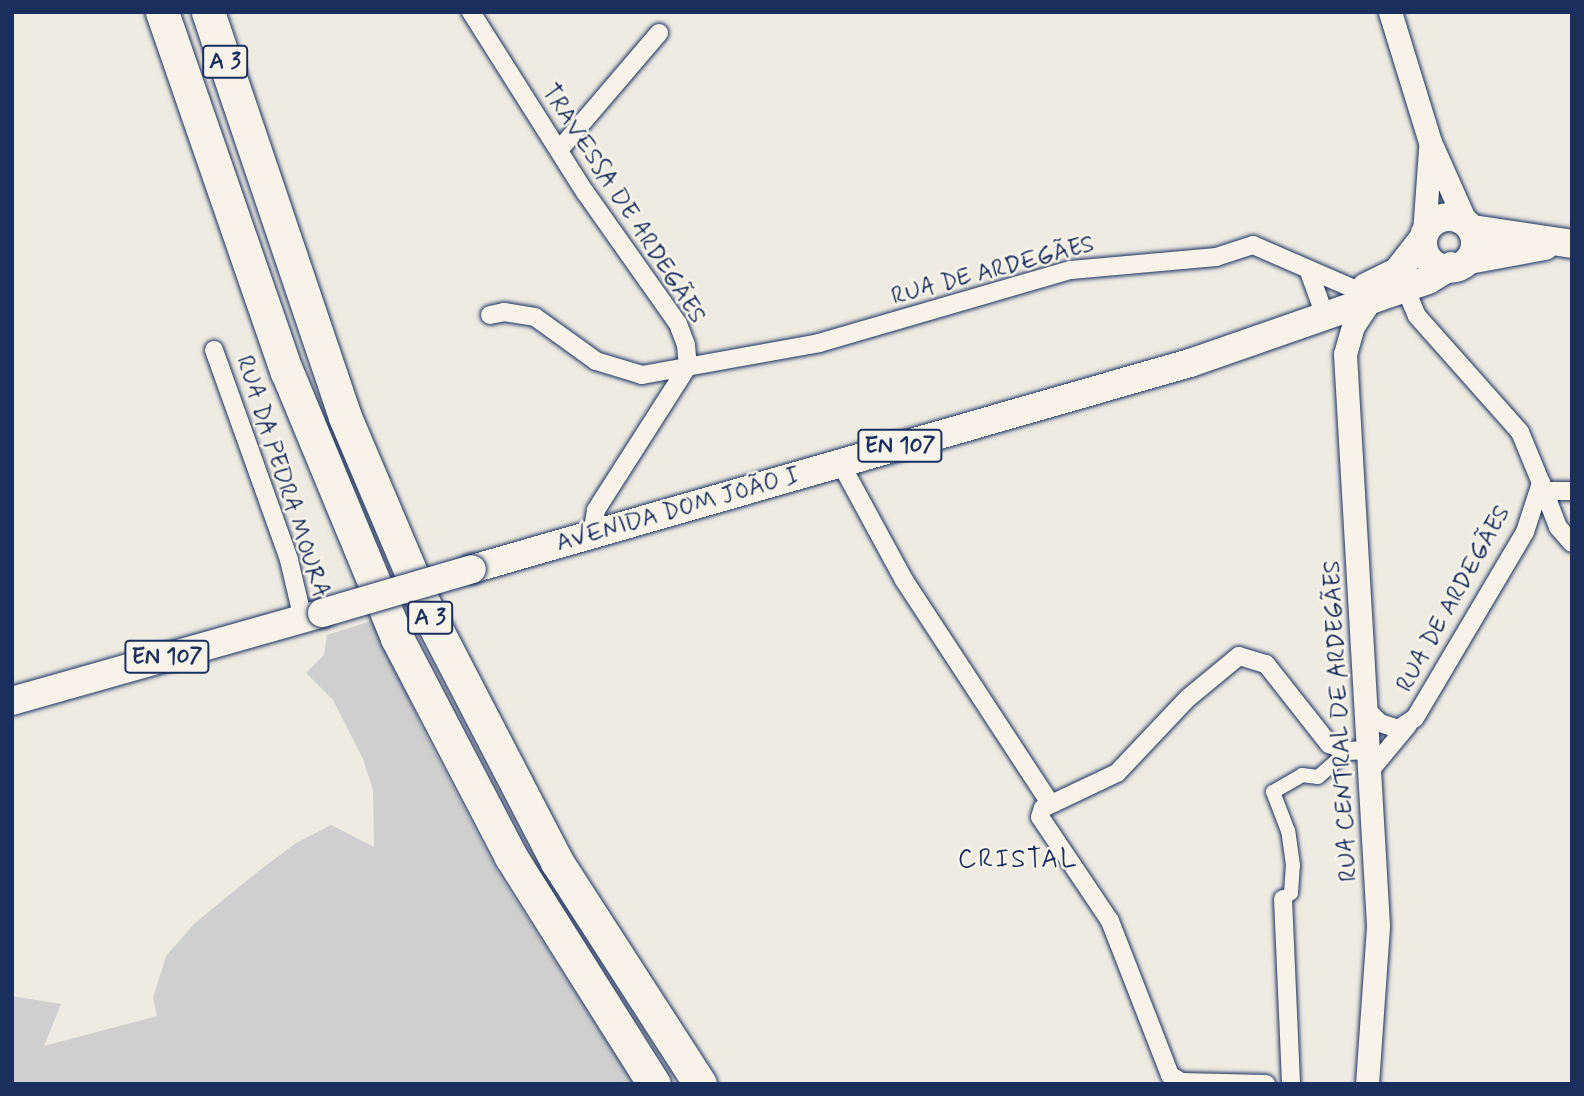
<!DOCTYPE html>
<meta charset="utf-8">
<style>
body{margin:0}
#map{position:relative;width:1584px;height:1096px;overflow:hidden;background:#eeebe2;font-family:Mynerve,sans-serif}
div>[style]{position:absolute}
.green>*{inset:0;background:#cfcfcf}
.roads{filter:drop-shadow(0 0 2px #1b2f5e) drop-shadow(0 0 2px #1b2f5e)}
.pedestrian>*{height:14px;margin:-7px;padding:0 7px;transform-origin:7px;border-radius:7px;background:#f7f3e8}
.minor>*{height:18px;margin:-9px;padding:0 9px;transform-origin:9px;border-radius:9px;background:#f7f3e8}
.tertiary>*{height:23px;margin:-11.5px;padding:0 11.5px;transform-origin:11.5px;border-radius:11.5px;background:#f7f3e8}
.primary>*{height:28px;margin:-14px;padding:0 14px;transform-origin:14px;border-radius:14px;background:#f7f3e8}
.primary>.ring{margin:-14px;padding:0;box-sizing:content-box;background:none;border:28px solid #f7f3e8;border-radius:50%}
.motorway>*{height:33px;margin:-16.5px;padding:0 16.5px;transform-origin:16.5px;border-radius:16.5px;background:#f7f3e8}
.bridges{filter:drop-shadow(0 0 2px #1b2f5e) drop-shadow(0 0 2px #1b2f5e)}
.primary-bridge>*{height:28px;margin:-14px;padding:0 14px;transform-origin:14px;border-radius:14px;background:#f7f3e8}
span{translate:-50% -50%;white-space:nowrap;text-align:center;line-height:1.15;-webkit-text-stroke:5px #f7f3e8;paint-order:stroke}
.shield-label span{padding:2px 5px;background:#f7f3e8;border:2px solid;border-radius:5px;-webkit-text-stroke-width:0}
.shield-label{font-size:23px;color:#1b2f5e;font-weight:700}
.street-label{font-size:24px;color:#1b2f5e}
.neighbourhood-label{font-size:26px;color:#1b2f5e;letter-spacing:2px}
.frame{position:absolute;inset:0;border:14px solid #1b2f5e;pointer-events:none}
</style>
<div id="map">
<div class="green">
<i style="clip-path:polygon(374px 620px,424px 732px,498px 873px,634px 1084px,12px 1084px,12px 996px,61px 1004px,44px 1046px,157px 1016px,153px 998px,166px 956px,195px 923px,256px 873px,296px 843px,331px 825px,374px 847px,373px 790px,363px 759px,333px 700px,306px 673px,324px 655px,327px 635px)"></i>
</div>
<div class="roads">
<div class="pedestrian">
<i style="left:1283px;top:899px;width:10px;rotate:-37deg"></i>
<i style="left:1291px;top:893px;width:28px;rotate:-86deg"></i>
<i style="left:1293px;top:865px;width:34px;rotate:-98deg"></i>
<i style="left:1288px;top:831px;width:42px;rotate:-111deg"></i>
<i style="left:1273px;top:792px;width:34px;rotate:-30deg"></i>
<i style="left:1302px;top:775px;width:16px;rotate:7deg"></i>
<i style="left:1318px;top:777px;width:40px;rotate:-41deg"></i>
</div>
<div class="minor">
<i style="left:471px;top:12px;width:213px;rotate:57.7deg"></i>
<i style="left:585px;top:192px;width:161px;rotate:54.8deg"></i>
<i style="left:678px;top:324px;width:22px;rotate:69deg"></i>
<i style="left:686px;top:345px;width:21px;rotate:85deg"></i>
<i style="left:688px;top:366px;width:171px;rotate:122.6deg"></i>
<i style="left:596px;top:510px;width:24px;rotate:99deg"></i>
<i style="left:559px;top:150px;width:154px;rotate:-49.5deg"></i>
<i style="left:1308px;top:269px;width:47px;rotate:70deg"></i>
<i style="left:490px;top:315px;width:14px;rotate:-12deg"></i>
<i style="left:504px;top:312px;width:31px;rotate:9deg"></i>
<i style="left:535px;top:317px;width:75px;rotate:35.8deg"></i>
<i style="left:596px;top:361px;width:48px;rotate:16.9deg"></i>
<i style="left:642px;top:375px;width:180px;rotate:-10.2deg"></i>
<i style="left:819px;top:343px;width:262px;rotate:-16.2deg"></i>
<i style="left:1071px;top:270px;width:146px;rotate:-5.1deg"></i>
<i style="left:1216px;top:257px;width:39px;rotate:-18deg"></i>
<i style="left:1253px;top:245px;width:116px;rotate:23.5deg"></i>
<i style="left:214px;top:350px;width:223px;rotate:70.3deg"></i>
<i style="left:289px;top:560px;width:61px;rotate:76.7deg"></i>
<i style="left:841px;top:464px;width:132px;rotate:61.5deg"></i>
<i style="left:904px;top:580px;width:265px;rotate:56.8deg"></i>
<i style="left:1541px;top:483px;width:47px;rotate:68.9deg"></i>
<i style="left:1558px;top:527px;width:21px;rotate:49deg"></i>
<i style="left:1547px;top:491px;width:25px"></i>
<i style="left:1365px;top:708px;width:21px;rotate:45deg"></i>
<i style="left:1380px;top:723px;width:19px;rotate:18deg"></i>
<i style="left:1398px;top:729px;width:20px;rotate:-33deg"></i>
<i style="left:1415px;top:718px;width:216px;rotate:-59.4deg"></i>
<i style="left:1525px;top:532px;width:52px;rotate:-71.9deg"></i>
<i style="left:1541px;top:483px;width:55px;rotate:-112.4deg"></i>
<i style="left:1520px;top:432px;width:155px;rotate:-131.6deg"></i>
<i style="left:1417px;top:316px;width:30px;rotate:-113deg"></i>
<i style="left:1369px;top:772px;width:61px;rotate:-50.3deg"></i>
<i style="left:1283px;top:899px;width:185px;rotate:87.5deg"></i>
<i style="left:1266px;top:1084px;width:85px;rotate:-178.7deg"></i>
<i style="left:1181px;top:1082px;width:13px;rotate:-148deg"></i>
<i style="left:1170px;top:1075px;width:165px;rotate:-111.3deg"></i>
<i style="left:1110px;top:921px;width:125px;rotate:-123.9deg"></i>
<i style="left:1040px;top:817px;width:9px;rotate:-72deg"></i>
<i style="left:1043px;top:808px;width:82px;rotate:-25.3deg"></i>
<i style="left:1117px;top:773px;width:103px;rotate:-46.6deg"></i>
<i style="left:1188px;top:698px;width:66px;rotate:-39.5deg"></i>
<i style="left:1239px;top:656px;width:28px;rotate:17deg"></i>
<i style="left:1266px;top:664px;width:102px;rotate:51.8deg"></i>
<i style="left:1329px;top:744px;width:20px;rotate:20deg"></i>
<i style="left:1348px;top:751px;width:19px;rotate:-3deg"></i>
</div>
<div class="tertiary">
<i style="left:1390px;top:12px;width:136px;rotate:72.9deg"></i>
<i style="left:1430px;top:142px;width:89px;rotate:66deg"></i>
<i style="left:1424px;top:233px;width:84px;rotate:-85.9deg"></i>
<i style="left:1367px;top:1084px;width:159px;rotate:-86deg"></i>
<i style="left:1378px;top:925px;width:572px;rotate:-93.31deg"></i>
<i style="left:1345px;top:354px;width:29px;rotate:-74deg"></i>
<i style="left:1353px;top:326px;width:30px;rotate:-56deg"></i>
</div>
<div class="primary">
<i class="ring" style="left:1423px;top:217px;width:24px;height:24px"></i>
<i style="left:1473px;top:229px;width:100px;rotate:8.6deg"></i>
<i style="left:1469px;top:260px;width:77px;rotate:-10.4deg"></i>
<i style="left:1366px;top:287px;width:34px;rotate:-26deg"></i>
<i style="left:1397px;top:272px;width:39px;rotate:-52deg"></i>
<i style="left:472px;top:569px;width:747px;rotate:-16.01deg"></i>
<i style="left:1190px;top:363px;width:252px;rotate:-19.2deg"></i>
<i style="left:1428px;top:280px;width:27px;rotate:-31deg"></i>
<i style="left:12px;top:701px;width:322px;rotate:-15.8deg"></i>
</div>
<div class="motorway">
<i style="left:162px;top:12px;width:381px;rotate:70.9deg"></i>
<i style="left:287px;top:372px;width:288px;rotate:67.5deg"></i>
<i style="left:397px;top:638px;width:247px;rotate:62.5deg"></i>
<i style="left:511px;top:857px;width:268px;rotate:57.8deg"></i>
<i style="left:208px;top:12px;width:428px;rotate:71.3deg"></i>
<i style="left:345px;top:417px;width:215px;rotate:67deg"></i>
<i style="left:429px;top:615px;width:278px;rotate:62.6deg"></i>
<i style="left:557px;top:862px;width:264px;rotate:57.2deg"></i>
</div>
</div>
<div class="bridges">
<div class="primary-bridge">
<i style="left:322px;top:613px;width:156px;rotate:-16.3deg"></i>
</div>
</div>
<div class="shield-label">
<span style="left:225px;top:62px">A 3</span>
<span style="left:900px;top:446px">EN 107</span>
<span style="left:430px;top:618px">A 3</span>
<span style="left:167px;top:657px">EN 107</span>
</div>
<div class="street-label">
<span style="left:623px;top:204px;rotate:57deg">TRAVESSA DE ARDEGÃES</span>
<span style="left:993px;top:271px;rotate:-15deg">RUA DE ARDEGÃES</span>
<span style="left:282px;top:477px;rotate:72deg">RUA DA PEDRA MOURA</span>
<span style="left:678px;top:510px;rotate:-16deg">AVENIDA DOM JOÃO I</span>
<span style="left:1454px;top:599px;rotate:-61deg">RUA DE ARDEGÃES</span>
<span style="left:1341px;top:721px;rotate:-93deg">RUA CENTRAL DE ARDEGÃES</span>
</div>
<div class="neighbourhood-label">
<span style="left:1018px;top:861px">CRISTAL</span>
</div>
<div class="frame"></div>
</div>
